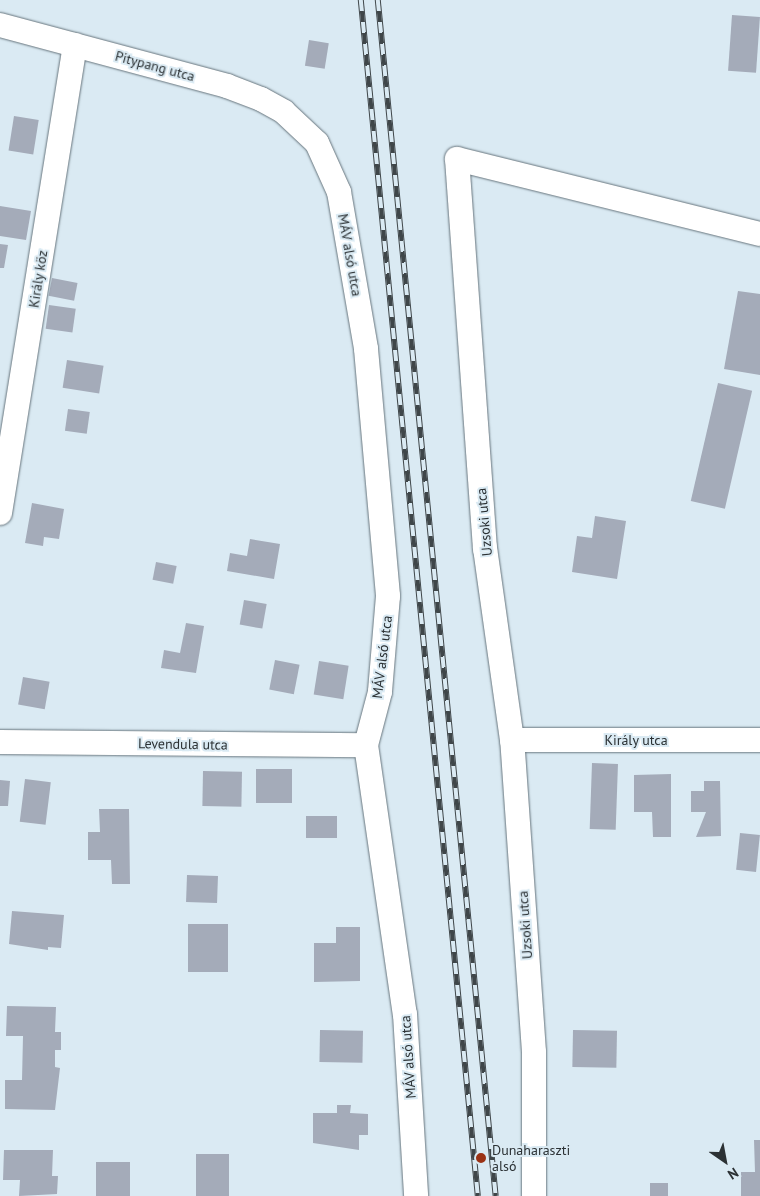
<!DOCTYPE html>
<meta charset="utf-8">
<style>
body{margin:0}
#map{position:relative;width:760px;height:1196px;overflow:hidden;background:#daeaf3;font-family:"PT Sans",sans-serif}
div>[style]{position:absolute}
.building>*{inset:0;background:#a4abb9;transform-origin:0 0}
.roads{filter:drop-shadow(0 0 1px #67757d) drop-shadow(0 0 1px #67757d)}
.street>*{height:24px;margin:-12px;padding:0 12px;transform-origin:12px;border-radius:12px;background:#fff}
.rail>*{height:5.5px;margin-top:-2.75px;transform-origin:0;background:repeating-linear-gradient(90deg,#daeaf3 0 11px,#3f4649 0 22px);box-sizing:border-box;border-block:1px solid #3f4649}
.dots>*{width:14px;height:14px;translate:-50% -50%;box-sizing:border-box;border:2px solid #daeaf3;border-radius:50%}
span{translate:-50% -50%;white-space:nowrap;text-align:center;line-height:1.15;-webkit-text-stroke:4px #daeaf3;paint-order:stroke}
.street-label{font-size:14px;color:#2b3134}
.poi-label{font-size:14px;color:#2b3134}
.left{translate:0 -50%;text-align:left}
.north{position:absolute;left:700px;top:1136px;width:50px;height:50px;-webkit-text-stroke:4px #daeaf3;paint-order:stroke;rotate:147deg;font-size:14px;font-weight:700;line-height:20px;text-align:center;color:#2b3134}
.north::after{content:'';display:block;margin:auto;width:18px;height:22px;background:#2b3134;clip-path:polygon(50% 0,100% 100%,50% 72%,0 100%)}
</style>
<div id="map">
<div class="building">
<i style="left:732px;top:15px;width:28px;height:56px;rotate:4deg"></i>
<i style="left:309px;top:40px;width:20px;height:26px;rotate:9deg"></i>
<i style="left:14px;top:116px;width:25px;height:35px;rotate:9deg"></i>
<i style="clip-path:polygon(0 206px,31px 211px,26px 240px,0 236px)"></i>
<i style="clip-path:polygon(0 244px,8px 245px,4px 268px,0 268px)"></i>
<i style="left:52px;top:278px;width:26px;height:18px;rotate:11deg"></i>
<i style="clip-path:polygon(738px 291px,760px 294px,760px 375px,724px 369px)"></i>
<i style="left:49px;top:305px;width:27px;height:24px;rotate:8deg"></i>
<i style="left:67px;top:360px;width:37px;height:28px;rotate:9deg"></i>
<i style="left:718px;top:383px;width:35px;height:121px;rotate:13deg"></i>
<i style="left:68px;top:409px;width:22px;height:22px;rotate:8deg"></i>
<i style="clip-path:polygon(32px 503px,64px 509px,59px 539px,44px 537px,43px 546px,25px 543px)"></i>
<i style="clip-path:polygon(595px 516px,626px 521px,617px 579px,572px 572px,577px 536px,592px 538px)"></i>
<i style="clip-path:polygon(250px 539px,280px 544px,274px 579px,227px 571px,230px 553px,247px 556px)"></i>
<i style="left:156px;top:562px;width:21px;height:18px;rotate:11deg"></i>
<i style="left:244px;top:600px;width:23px;height:25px;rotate:10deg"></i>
<i style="clip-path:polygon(186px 623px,204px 626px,196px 673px,161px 668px,164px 650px,180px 653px)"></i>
<i style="left:275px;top:660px;width:25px;height:30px;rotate:11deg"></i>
<i style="left:319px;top:661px;width:30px;height:34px;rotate:9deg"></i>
<i style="left:23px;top:677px;width:27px;height:28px;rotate:10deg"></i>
<i style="left:592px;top:763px;width:26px;height:66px;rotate:2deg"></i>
<i style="left:256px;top:769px;width:36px;height:34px"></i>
<i style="left:203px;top:771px;width:39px;height:35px;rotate:1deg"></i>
<i style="clip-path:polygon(671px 774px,671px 837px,653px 837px,652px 812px,634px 812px,634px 775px)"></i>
<i style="left:25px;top:779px;width:26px;height:43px;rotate:7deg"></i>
<i style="clip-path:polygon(0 780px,10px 781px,8px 806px,0 806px)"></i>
<i style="clip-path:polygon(704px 781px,720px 781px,721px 836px,696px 837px,706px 812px,691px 812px,691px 791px,704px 791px)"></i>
<i style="clip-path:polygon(99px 809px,129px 809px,130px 884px,112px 884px,111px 860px,88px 860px,88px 832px,100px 832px)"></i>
<i style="left:306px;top:816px;width:31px;height:22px"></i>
<i style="left:740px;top:833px;width:20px;height:37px;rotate:6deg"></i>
<i style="left:187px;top:875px;width:31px;height:27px;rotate:2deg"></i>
<i style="clip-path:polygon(12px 911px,64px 915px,61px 948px,48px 947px,48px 950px,9px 944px)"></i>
<i style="left:228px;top:924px;width:48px;height:40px;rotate:90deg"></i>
<i style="clip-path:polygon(336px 927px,360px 927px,360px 981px,314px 982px,314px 943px,336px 943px)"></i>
<i style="clip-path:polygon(7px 1006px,56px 1007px,55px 1032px,61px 1032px,61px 1050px,55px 1050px,55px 1067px,60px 1068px,55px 1110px,5px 1109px,5px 1080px,22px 1080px,23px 1036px,6px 1036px)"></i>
<i style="left:320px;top:1030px;width:43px;height:32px;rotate:1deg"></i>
<i style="left:573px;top:1030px;width:44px;height:37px;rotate:1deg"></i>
<i style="clip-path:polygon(337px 1105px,351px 1105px,350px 1113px,368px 1114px,368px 1135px,359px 1135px,359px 1150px,313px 1143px,313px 1113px,337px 1113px)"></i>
<i style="clip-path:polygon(754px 1140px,760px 1140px,760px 1196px,741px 1196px,741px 1172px,755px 1172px)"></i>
<i style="clip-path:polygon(4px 1150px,53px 1150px,52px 1176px,58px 1176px,57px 1194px,19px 1196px,20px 1180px,3px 1180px)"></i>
<i style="left:196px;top:1154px;width:33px;height:42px"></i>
<i style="left:96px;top:1162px;width:34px;height:34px"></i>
<i style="left:650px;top:1183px;width:18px;height:13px"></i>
</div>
<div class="roads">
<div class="street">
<i style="left:0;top:25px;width:235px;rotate:15deg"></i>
<i style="left:227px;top:86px;width:36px;rotate:21deg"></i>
<i style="left:261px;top:99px;width:26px;rotate:29deg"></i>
<i style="left:284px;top:112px;width:45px;rotate:43.2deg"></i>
<i style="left:317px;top:143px;width:54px;rotate:65.8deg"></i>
<i style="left:339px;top:192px;width:159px;rotate:80.2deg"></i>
<i style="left:366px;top:349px;width:248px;rotate:84.9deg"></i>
<i style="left:388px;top:596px;width:96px;rotate:94.8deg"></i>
<i style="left:380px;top:692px;width:55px;rotate:104.8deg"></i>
<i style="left:366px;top:745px;width:272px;rotate:81.8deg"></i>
<i style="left:405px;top:1014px;width:182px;rotate:86.5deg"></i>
<i style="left:0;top:513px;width:474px;rotate:-80.9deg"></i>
<i style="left:512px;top:740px;width:248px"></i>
<i style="left:0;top:742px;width:366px;rotate:0.5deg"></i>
<i style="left:534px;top:1196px;width:144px;rotate:-90deg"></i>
<i style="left:534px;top:1052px;width:313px;rotate:-94deg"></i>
<i style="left:512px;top:740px;width:193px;rotate:-98deg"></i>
<i style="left:485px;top:549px;width:391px;rotate:-94.1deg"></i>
<i style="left:457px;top:159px;width:312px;rotate:13.9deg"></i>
</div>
</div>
<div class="rail">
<i style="left:361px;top:0;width:1202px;rotate:84.41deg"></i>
<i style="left:378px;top:0;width:1202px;rotate:84.37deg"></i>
</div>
<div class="dots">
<i style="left:481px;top:1158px;background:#9a3215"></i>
</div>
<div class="street-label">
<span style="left:155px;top:66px;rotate:15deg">Pitypang utca</span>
<span style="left:350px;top:255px;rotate:80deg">MÁV alsó utca</span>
<span style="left:38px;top:279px;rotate:-81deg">Király köz</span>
<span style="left:484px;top:522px;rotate:-95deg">Uzsoki utca</span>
<span style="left:382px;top:657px;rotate:-83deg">MÁV alsó utca</span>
<span style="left:636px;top:740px">Király utca</span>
<span style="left:183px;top:744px;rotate:1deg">Levendula utca</span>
<span style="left:525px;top:925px;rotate:-94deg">Uzsoki utca</span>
<span style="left:408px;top:1057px;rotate:-94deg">MÁV alsó utca</span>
</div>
<div class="poi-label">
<span class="left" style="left:492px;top:1158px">Dunaharaszti<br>alsó</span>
</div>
<div class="north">N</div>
</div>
